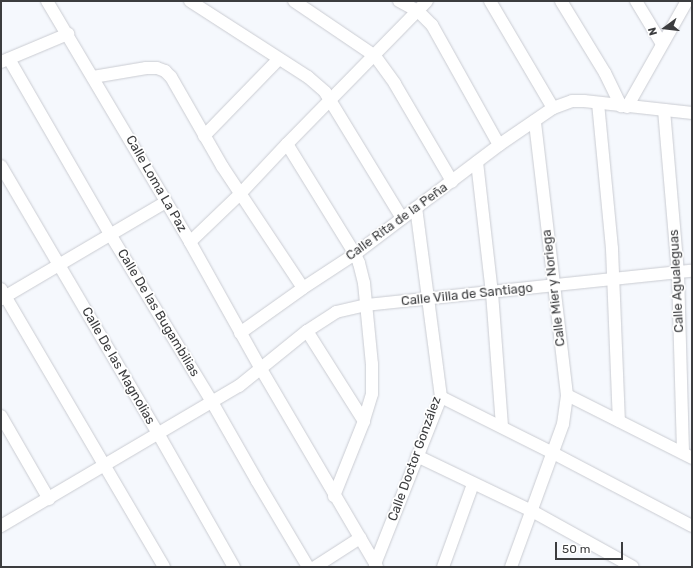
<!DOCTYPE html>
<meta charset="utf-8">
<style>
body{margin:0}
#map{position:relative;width:693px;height:568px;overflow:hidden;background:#f5f8fd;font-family:Rubik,sans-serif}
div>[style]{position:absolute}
.roads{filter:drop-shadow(0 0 1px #caccd2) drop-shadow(0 0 1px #caccd2)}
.minor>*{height:12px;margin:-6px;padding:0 6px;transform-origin:6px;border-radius:6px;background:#fff}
span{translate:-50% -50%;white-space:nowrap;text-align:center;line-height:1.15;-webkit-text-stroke:3.5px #fff;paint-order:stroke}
.street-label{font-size:13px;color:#3c3d3f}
.frame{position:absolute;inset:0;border:2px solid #3c3d3f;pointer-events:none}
.north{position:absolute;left:645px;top:8px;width:40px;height:40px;-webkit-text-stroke:3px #fff;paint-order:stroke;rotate:255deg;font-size:11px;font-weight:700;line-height:16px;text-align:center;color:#3c3d3f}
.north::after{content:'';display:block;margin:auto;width:14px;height:18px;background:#3c3d3f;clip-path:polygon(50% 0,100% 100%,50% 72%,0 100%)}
.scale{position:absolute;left:555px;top:542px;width:68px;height:18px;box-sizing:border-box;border:2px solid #3c3d3f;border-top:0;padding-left:5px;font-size:12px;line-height:14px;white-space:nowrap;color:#3c3d3f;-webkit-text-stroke:3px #fff;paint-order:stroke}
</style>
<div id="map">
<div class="roads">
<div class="minor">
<i style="left:47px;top:1px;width:280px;rotate:59.3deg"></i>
<i style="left:190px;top:242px;width:145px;rotate:60.8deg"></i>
<i style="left:261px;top:369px;width:229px;rotate:59.6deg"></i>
<i style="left:190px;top:1px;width:140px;rotate:32.8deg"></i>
<i style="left:308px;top:77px;width:23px;rotate:41deg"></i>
<i style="left:325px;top:92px;width:148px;rotate:58.6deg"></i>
<i style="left:294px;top:1px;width:98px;rotate:34.2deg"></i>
<i style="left:375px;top:56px;width:34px;rotate:54deg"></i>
<i style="left:395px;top:84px;width:113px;rotate:59.6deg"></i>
<i style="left:399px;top:1px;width:21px;rotate:28deg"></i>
<i style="left:418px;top:11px;width:20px;rotate:45deg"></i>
<i style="left:432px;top:25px;width:137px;rotate:60.8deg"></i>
<i style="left:490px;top:1px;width:124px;rotate:59.5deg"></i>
<i style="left:561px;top:1px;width:84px;rotate:58.6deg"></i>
<i style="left:605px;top:73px;width:37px;rotate:64deg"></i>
<i style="left:636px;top:1px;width:50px;rotate:58.8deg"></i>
<i style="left:9px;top:59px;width:202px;rotate:60deg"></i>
<i style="left:110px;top:234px;width:197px;rotate:58.7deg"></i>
<i style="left:212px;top:402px;width:91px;rotate:60.3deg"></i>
<i style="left:257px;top:481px;width:100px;rotate:59.3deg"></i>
<i style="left:1px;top:62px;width:73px;rotate:-22.7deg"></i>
<i style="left:93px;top:77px;width:54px;rotate:-9.6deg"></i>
<i style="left:146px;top:68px;width:11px"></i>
<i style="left:157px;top:68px;width:9px;rotate:21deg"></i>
<i style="left:165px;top:71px;width:8px;rotate:45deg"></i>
<i style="left:171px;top:77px;width:103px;rotate:60.2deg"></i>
<i style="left:222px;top:166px;width:146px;rotate:56.4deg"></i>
<i style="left:598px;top:103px;width:147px;rotate:84.5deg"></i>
<i style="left:612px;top:249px;width:172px;rotate:87.7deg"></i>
<i style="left:627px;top:107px;width:122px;rotate:-60.5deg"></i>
<i style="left:664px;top:110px;width:164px;rotate:85.1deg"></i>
<i style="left:678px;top:273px;width:180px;rotate:88.4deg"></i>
<i style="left:204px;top:136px;width:107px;rotate:-45.8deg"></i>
<i style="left:287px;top:144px;width:129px;rotate:58.3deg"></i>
<i style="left:355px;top:254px;width:10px;rotate:66deg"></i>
<i style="left:359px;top:263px;width:21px;rotate:76deg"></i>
<i style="left:364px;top:283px;width:81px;rotate:84.4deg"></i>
<i style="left:372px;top:364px;width:30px;rotate:90deg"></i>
<i style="left:372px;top:394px;width:28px;rotate:107deg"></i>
<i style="left:364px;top:421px;width:81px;rotate:111.8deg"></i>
<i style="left:477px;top:162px;width:132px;rotate:83.5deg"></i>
<i style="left:492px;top:293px;width:134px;rotate:85.7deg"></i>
<i style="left:1px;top:166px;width:312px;rotate:59.6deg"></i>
<i style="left:159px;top:435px;width:152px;rotate:60.4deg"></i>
<i style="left:190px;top:242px;width:69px;rotate:-43.8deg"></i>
<i style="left:240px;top:194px;width:69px;rotate:-46.8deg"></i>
<i style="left:287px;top:144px;width:200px;rotate:-45.6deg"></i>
<i style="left:1px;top:289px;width:322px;rotate:59.6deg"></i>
<i style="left:1px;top:299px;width:191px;rotate:-30.5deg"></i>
<i style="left:307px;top:331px;width:107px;rotate:57.7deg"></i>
<i style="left:240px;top:333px;width:77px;rotate:-35.5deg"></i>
<i style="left:303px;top:288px;width:62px;rotate:-33.2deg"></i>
<i style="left:355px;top:254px;width:181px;rotate:-37.1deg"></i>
<i style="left:499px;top:145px;width:65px;rotate:-34.4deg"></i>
<i style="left:553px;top:108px;width:20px;rotate:-20deg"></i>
<i style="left:572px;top:101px;width:12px"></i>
<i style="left:584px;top:101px;width:109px;rotate:6.3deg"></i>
<i style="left:567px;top:395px;width:140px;rotate:26.7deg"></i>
<i style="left:441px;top:397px;width:125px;rotate:26.6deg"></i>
<i style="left:553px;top:453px;width:157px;rotate:27.7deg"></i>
<i style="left:1px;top:416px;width:96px;rotate:60deg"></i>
<i style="left:417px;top:456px;width:127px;rotate:25.6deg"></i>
<i style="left:532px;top:511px;width:115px;rotate:29deg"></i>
<i style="left:1px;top:526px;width:276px;rotate:-30.5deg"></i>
<i style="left:239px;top:386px;width:87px;rotate:-39deg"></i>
<i style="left:307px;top:331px;width:35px;rotate:-33deg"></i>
<i style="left:336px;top:312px;width:31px;rotate:-13deg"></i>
<i style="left:366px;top:305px;width:328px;rotate:-6deg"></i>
<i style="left:375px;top:564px;width:180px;rotate:-68.4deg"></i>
<i style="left:441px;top:397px;width:191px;rotate:-97.5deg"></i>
<i style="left:315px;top:567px;width:54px;rotate:-32.8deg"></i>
<i style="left:443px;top:567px;width:88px;rotate:-70.1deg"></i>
<i style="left:511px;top:567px;width:152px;rotate:-70deg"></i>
<i style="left:563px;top:424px;width:29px;rotate:-82deg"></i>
<i style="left:567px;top:395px;width:276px;rotate:-96.7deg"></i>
</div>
</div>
<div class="street-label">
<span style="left:156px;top:184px;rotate:60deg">Calle Loma La Paz</span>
<span style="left:397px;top:222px;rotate:-36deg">Calle Rita de la Peña</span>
<span style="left:677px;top:281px;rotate:-93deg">Calle Agualeguas</span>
<span style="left:554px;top:288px;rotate:-97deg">Calle Mier y Noriega</span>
<span style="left:467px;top:295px;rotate:-6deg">Calle Villa de Santiago</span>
<span style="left:158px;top:313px;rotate:59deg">Calle De las Bugambilias</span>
<span style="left:118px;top:366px;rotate:60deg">Calle De las Magnolias</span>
<span style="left:415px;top:459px;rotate:-70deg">Calle Doctor González</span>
</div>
<div class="frame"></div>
<div class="north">N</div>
<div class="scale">50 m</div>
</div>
